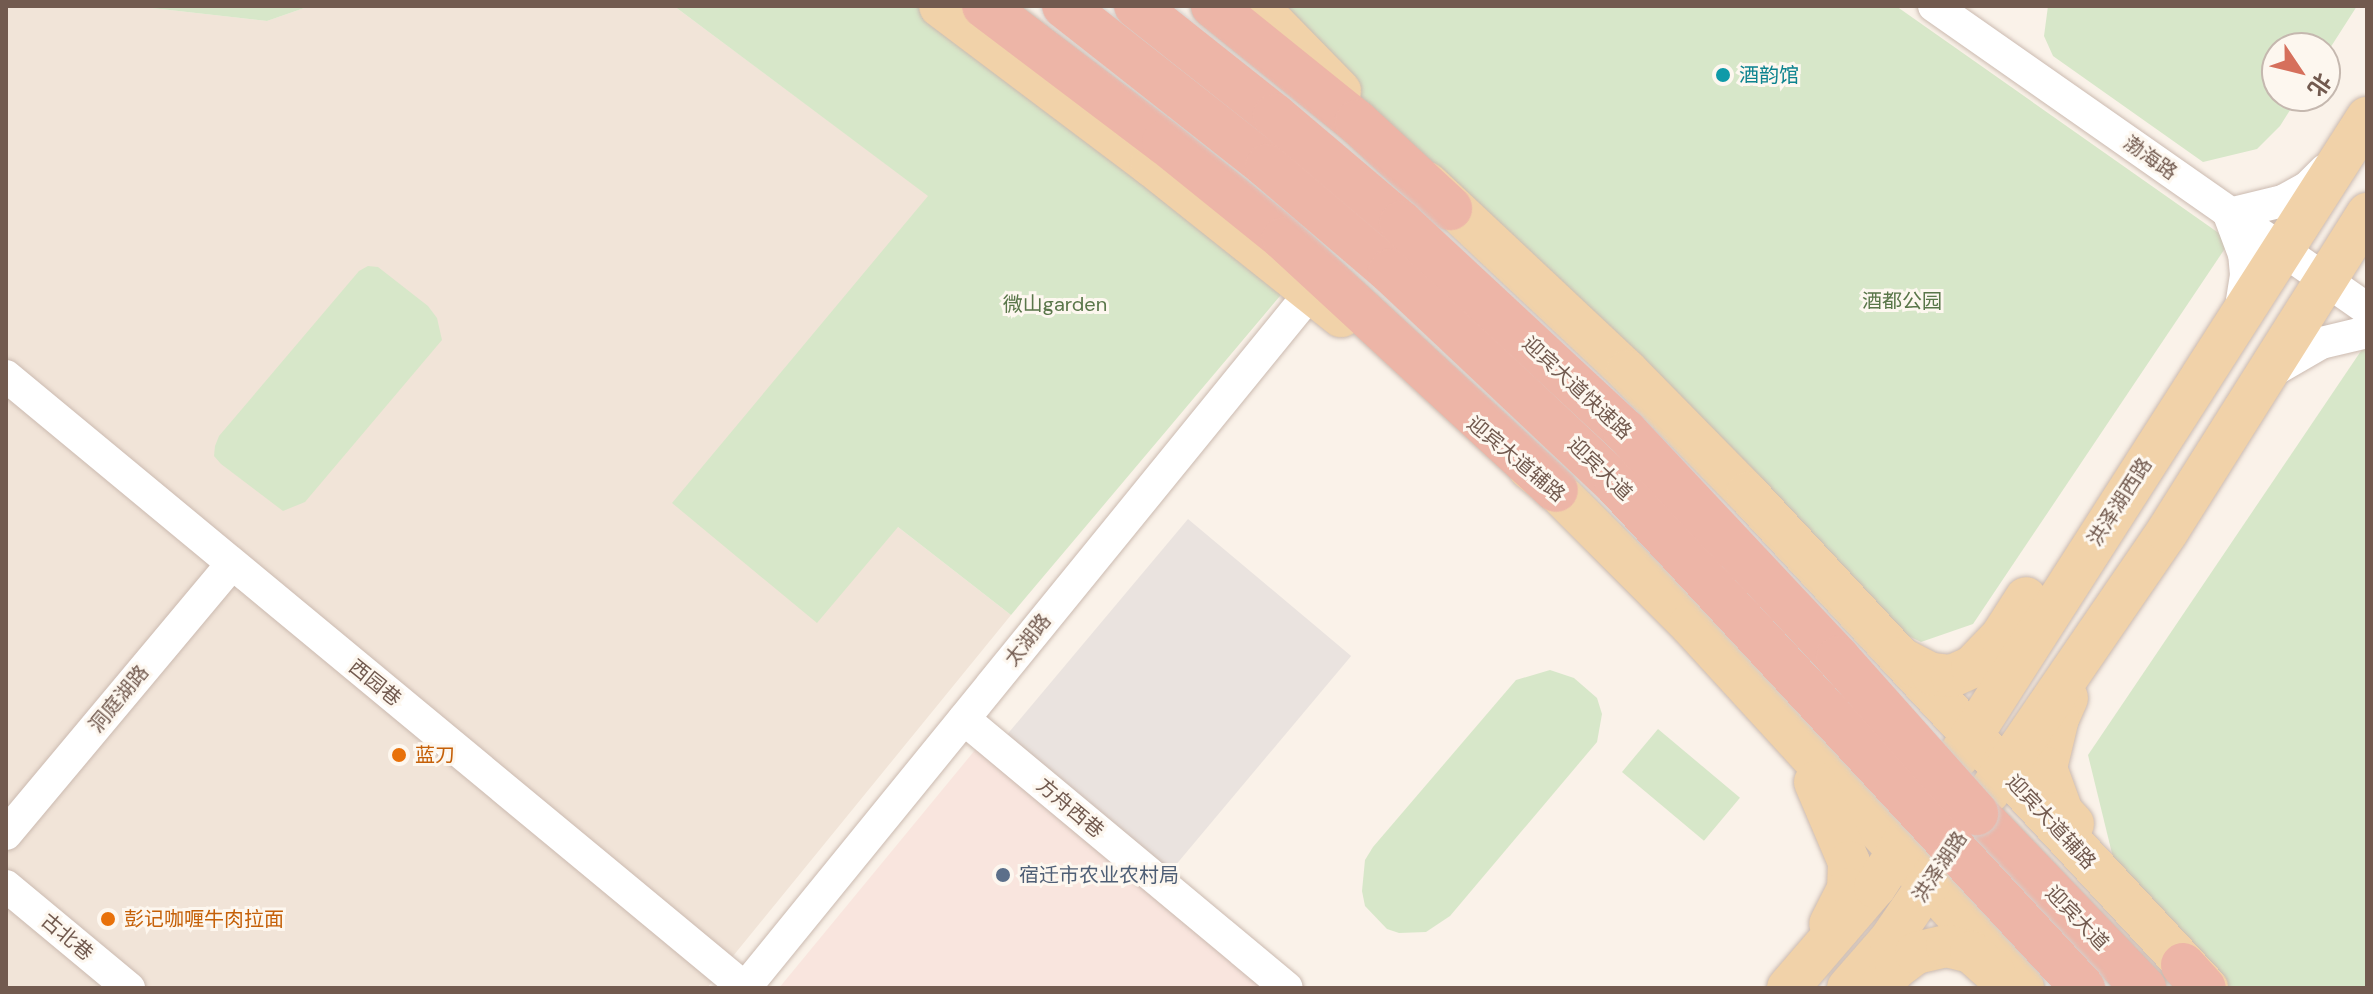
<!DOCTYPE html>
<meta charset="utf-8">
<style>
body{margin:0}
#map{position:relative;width:2373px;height:994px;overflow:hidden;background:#faf2e9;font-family:"DM Sans","Noto Sans SC",sans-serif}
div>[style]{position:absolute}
.residential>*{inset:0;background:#f1e4d8}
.commercial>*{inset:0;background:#f9e5de}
.industrial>*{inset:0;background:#eae3df;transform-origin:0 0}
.green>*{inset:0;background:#d7e7c9;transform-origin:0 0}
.roads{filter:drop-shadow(0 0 2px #cbbab0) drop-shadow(0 0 2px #cbbab0)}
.minor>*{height:32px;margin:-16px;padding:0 16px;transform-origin:16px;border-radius:16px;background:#fff}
.major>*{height:42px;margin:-21px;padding:0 21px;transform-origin:21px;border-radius:21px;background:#f1d2a9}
.highway>*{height:44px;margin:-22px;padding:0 22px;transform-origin:22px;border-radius:22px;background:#edb5a7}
.bridges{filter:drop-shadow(0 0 2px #d5ceca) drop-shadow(0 0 2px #d5ceca)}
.highway-bridge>*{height:44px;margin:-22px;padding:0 22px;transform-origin:22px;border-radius:22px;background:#edb5a7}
.dots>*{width:22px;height:22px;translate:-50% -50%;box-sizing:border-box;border:4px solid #fdf7ef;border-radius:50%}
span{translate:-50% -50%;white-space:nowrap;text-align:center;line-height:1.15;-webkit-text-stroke:6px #fdf7ef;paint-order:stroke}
.culture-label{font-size:20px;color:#0d838f}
.left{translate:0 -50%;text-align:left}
.street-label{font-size:20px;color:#725a4f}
.park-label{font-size:20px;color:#597649}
.food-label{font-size:20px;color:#c56008}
.service-label{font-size:20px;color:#4e5e75}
.frame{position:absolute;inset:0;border:8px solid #725a4f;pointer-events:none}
.north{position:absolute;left:2261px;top:32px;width:80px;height:80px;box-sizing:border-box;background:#fdf7ef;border:2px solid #c5b8af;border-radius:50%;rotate:125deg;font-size:22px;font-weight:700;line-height:32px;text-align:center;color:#725a4f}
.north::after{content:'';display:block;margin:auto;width:28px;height:36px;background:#d6705c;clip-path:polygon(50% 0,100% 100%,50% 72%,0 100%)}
</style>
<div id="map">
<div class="residential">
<i style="clip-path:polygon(6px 6px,134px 6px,267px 21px,310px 6px,674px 6px,929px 196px,673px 503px,898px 527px,1011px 615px,707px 988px,6px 988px)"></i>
</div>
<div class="commercial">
<i style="clip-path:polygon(994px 727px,1307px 988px,779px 988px)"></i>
</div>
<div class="industrial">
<i style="left:1188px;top:519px;width:213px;height:283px;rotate:40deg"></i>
</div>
<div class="green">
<i style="clip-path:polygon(134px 6px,310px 6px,267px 21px)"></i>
<i style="clip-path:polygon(674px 6px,975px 6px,1291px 275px,1280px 296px,1011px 615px,898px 527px,817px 623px,672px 503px,928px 196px)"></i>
<i style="clip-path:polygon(1228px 6px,1896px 6px,2230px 241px,1973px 624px,1921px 642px,1875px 620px)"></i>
<i style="clip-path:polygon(2048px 6px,2357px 6px,2325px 56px,2325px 48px,2277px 48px,2277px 96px,2299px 96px,2280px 126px,2257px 149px,2203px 162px,2053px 56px,2044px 36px)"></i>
<i style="clip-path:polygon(368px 266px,378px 267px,428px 306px,437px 318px,442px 340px,305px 502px,283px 511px,221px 464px,214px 456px,215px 446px,219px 436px,359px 271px)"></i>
<i style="clip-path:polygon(2367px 342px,2367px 988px,2214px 988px,2118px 878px,2088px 755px)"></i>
<i style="clip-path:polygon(1550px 670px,1574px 678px,1597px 698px,1602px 714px,1597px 742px,1450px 916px,1426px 932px,1399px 933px,1387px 929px,1365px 906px,1362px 891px,1365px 860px,1373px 847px,1516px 680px)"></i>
<i style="left:1658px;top:729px;width:107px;height:56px;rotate:40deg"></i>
</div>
<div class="roads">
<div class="minor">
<i style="left:1934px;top:6px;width:528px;rotate:34.98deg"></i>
<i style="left:2240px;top:313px;width:38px;rotate:-81deg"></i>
<i style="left:2246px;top:275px;width:21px;rotate:-95deg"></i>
<i style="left:2244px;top:254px;width:43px;rotate:-110.6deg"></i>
<i style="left:2229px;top:214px;width:56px;rotate:-13.5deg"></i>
<i style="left:2283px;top:201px;width:29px;rotate:-29deg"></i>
<i style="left:2308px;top:187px;width:24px;rotate:-45deg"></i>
<i style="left:2271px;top:372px;width:58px;rotate:-30.1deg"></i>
<i style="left:2321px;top:343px;width:47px;rotate:-13.4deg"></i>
<i style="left:6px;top:376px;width:960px;rotate:39.63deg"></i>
<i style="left:745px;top:988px;width:897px;rotate:-50.88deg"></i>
<i style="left:964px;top:719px;width:420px;rotate:39.8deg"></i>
<i style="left:6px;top:834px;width:351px;rotate:-50.1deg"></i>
<i style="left:6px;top:886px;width:160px;rotate:39.7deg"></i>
</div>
<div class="major">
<i style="left:940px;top:6px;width:264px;rotate:37deg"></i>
<i style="left:1151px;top:165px;width:243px;rotate:38.5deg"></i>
<i style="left:1257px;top:6px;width:119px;rotate:45.7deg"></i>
<i style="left:1427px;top:183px;width:274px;rotate:43.2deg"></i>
<i style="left:1627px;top:371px;width:171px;rotate:45.5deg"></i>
<i style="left:1747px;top:493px;width:676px;rotate:47.1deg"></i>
<i style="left:1529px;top:468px;width:35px;rotate:39deg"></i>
<i style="left:1556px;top:490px;width:190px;rotate:45deg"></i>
<i style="left:1690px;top:624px;width:493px;rotate:47.5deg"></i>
<i style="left:1900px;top:658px;width:36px;rotate:27deg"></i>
<i style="left:1932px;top:674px;width:20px;rotate:6deg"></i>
<i style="left:1952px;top:676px;width:22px;rotate:-24deg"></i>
<i style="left:1972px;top:667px;width:42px;rotate:-46deg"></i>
<i style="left:2001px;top:637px;width:46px;rotate:-57.3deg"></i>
<i style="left:2067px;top:698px;width:22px;rotate:114deg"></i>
<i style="left:2058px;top:718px;width:51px;rotate:103.5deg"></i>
<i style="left:2046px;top:768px;width:47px;rotate:70deg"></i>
<i style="left:2062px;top:812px;width:16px;rotate:47deg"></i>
<i style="left:1958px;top:757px;width:759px;rotate:-57.38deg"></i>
<i style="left:1815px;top:782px;width:87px;rotate:67deg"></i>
<i style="left:1849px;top:862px;width:27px;rotate:92deg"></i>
<i style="left:1848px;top:889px;width:39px;rotate:117deg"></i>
<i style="left:1989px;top:792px;width:315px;rotate:-55.6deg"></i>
<i style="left:2167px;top:532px;width:376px;rotate:-57.8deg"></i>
<i style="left:1788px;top:988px;width:133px;rotate:-49.3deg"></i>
<i style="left:1875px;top:887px;width:68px;rotate:-57deg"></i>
<i style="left:1848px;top:988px;width:64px;rotate:-48.8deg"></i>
<i style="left:1890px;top:940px;width:92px;rotate:-55.6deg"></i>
<i style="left:1879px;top:988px;width:26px;rotate:-50deg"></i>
<i style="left:1896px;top:968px;width:25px;rotate:-37deg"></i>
<i style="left:1916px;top:953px;width:32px;rotate:-13deg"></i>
<i style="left:1947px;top:946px;width:25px;rotate:14deg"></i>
<i style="left:1971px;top:952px;width:31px;rotate:42deg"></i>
</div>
<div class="highway">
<i style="left:984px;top:6px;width:226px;rotate:37.1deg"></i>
<i style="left:1164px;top:142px;width:154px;rotate:38.9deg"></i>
<i style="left:1284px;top:239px;width:370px;rotate:42.7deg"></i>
<i style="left:1213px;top:6px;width:185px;rotate:38.9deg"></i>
<i style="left:1357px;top:122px;width:127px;rotate:42.8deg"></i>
<i style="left:1976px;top:813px;width:243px;rotate:46.2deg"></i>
<i style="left:2183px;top:965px;width:31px;rotate:48deg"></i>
</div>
</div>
<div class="bridges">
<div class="highway-bridge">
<i style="left:1064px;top:6px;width:258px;rotate:38.2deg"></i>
<i style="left:1267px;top:166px;width:162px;rotate:40.5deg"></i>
<i style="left:1390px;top:271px;width:312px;rotate:43.3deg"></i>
<i style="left:1617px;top:485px;width:686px;rotate:47.19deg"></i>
<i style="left:1136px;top:6px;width:177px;rotate:38.4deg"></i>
<i style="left:1275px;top:116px;width:165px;rotate:40.3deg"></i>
<i style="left:1401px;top:223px;width:306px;rotate:42.9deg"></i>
<i style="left:1625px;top:431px;width:311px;rotate:46.8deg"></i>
<i style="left:1838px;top:658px;width:208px;rotate:48.3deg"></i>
</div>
</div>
<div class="dots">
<i style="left:1723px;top:75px;background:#0f9aa8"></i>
<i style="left:399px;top:755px;background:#e8710a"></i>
<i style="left:1003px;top:875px;background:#5c6f8a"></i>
<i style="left:108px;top:919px;background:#e8710a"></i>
</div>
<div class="culture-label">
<span class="left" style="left:1739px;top:75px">酒韵馆</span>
</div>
<div class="street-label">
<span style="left:2150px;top:158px;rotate:35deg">渤海路</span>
<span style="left:1577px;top:388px;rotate:43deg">迎宾大道快速路</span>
<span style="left:1516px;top:459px;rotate:40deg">迎宾大道辅路</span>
<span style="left:1600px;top:469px;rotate:44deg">迎宾大道</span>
<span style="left:2120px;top:502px;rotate:-57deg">洪泽湖西路</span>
<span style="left:1028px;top:640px;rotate:-51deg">太湖路</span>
<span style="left:375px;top:683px;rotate:39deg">西园巷</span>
<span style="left:119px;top:699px;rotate:-50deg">洞庭湖路</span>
<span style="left:1070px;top:808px;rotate:40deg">方舟西巷</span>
<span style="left:2051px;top:822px;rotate:47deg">迎宾大道辅路</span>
<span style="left:1940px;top:867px;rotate:-56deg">洪泽湖路</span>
<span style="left:2077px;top:918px;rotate:46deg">迎宾大道</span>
<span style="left:67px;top:937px;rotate:40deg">古北巷</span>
</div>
<div class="park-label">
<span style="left:1902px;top:301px">酒都公园</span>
<span style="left:1055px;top:304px">微山garden</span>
</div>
<div class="food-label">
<span class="left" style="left:415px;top:755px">蓝刀</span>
<span class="left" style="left:124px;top:919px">彭记咖喱牛肉拉面</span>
</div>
<div class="service-label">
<span class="left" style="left:1019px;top:875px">宿迁市农业农村局</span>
</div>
<div class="frame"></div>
<div class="north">北</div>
</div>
